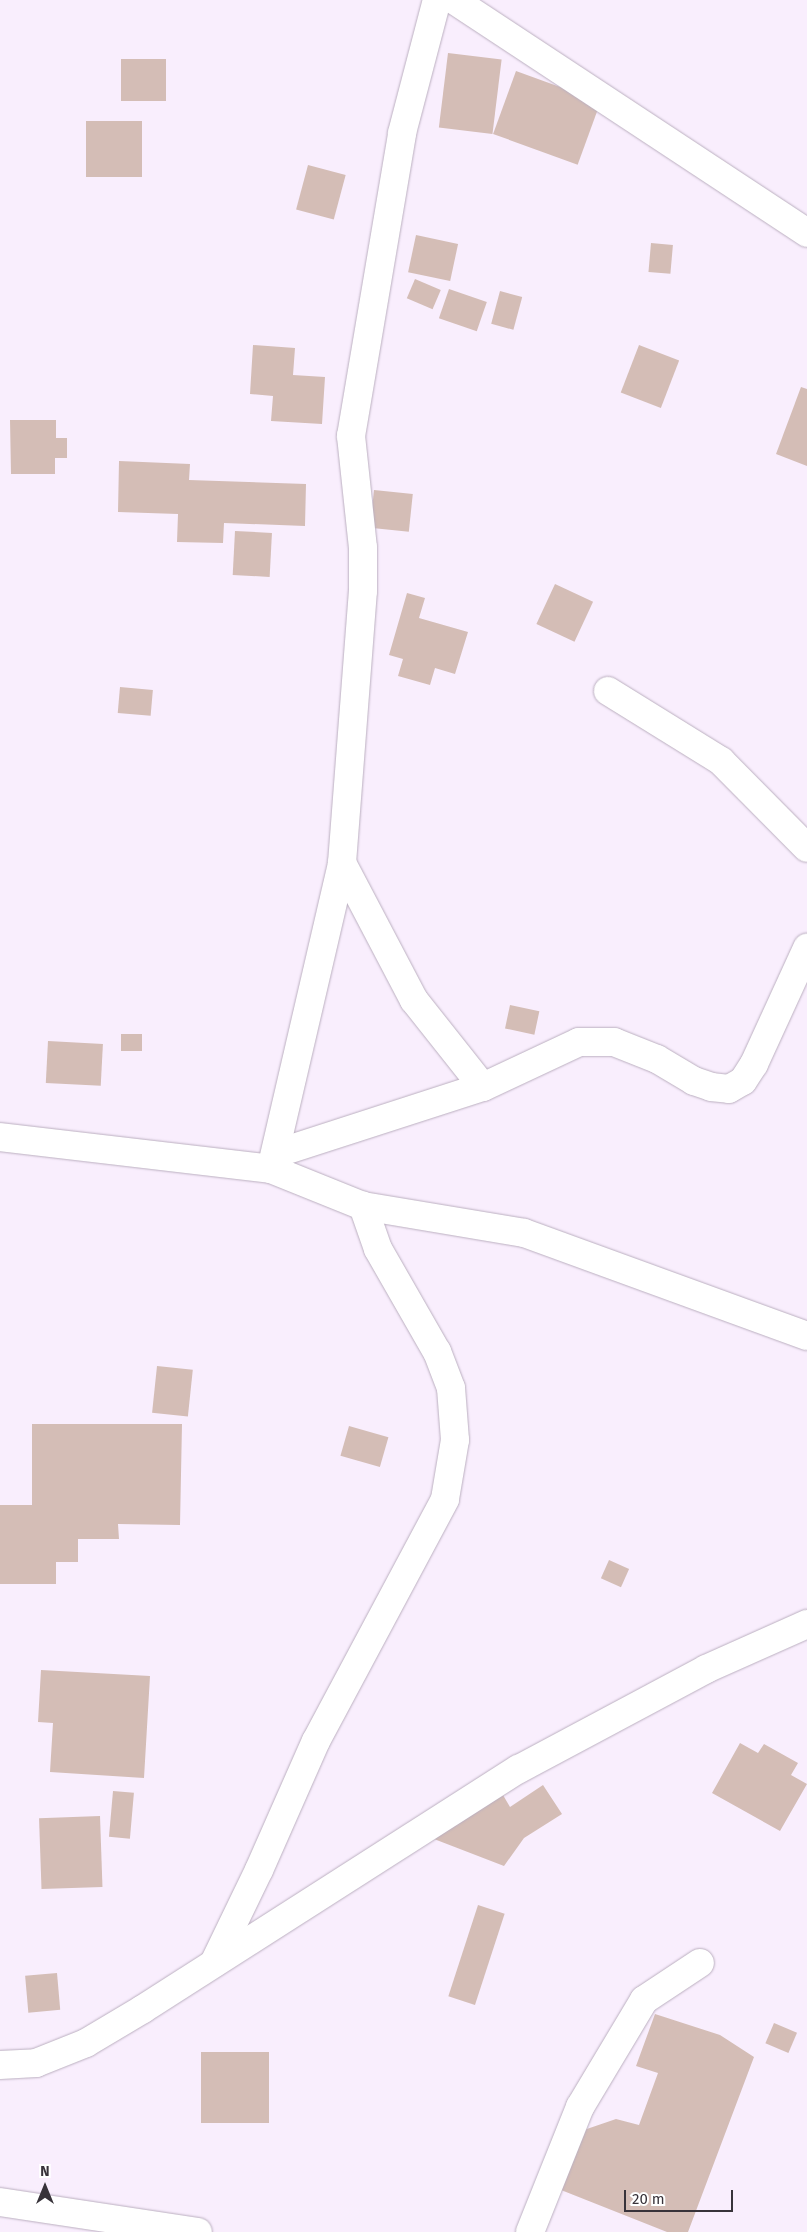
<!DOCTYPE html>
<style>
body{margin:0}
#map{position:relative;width:807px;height:2232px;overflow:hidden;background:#f9eefd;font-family:"Fira Sans",sans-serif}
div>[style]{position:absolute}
.building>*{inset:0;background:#d4bdb6;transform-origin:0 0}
.roads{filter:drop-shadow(0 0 1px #bbafc0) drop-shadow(0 0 1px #bbafc0)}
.minor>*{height:28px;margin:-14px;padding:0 14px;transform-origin:14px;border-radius:14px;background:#fff}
span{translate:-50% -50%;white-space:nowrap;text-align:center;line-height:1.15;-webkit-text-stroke:4px #fff;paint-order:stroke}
.north{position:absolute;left:20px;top:2162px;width:50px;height:50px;-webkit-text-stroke:4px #fff;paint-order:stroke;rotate:0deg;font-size:14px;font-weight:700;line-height:20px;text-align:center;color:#38333a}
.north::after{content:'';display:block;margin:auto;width:18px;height:22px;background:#38333a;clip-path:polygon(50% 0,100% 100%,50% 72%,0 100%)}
.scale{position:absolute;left:624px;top:2190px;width:109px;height:22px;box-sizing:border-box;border:2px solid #38333a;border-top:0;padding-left:6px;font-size:15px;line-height:18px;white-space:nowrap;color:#38333a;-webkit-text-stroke:4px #fff;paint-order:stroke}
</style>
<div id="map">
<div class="building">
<i style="left:448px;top:53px;width:54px;height:75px;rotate:7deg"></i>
<i style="left:166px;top:59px;width:42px;height:45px;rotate:90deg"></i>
<i style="left:516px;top:71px;width:90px;height:67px;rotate:20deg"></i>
<i style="left:86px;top:121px;width:56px;height:56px"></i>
<i style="left:308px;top:165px;width:39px;height:46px;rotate:15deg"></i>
<i style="left:416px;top:235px;width:43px;height:38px;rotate:12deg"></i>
<i style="left:651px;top:243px;width:22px;height:29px;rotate:5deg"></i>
<i style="left:415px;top:279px;width:28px;height:21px;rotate:23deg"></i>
<i style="left:449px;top:289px;width:40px;height:31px;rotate:19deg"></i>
<i style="left:500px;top:291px;width:23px;height:34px;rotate:15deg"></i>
<i style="clip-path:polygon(253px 345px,295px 348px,293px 375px,325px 377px,322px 424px,271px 421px,273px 396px,250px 394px)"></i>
<i style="left:639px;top:345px;width:43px;height:51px;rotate:21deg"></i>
<i style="clip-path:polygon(801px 387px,807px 389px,807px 466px,776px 454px)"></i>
<i style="clip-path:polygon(10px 420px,56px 420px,56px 438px,67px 438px,67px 458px,55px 458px,55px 474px,11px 474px)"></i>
<i style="clip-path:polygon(119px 461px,190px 464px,189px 480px,306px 484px,305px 526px,224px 523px,223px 543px,177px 542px,178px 514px,118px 512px)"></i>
<i style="left:374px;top:490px;width:39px;height:38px;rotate:6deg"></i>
<i style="left:235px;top:531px;width:37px;height:44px;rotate:3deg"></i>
<i style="left:555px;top:584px;width:42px;height:44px;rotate:25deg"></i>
<i style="clip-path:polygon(407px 593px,425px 598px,419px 618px,468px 632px,455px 674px,435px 668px,430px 685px,398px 676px,403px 659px,389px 655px)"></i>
<i style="left:120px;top:687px;width:33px;height:26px;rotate:5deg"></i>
<i style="left:510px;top:1005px;width:30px;height:24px;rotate:12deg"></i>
<i style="left:142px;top:1034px;width:17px;height:21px;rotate:90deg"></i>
<i style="left:48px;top:1041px;width:55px;height:42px;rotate:3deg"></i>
<i style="left:157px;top:1366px;width:36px;height:47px;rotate:6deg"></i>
<i style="clip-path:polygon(32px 1424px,182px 1424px,180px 1525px,118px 1524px,119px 1539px,78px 1539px,78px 1562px,56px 1562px,56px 1584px,0 1584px,0 1505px,32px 1505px)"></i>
<i style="left:349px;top:1426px;width:41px;height:31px;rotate:16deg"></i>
<i style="left:609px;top:1560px;width:22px;height:20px;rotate:24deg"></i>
<i style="clip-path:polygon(41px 1670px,150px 1676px,144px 1778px,50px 1772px,53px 1723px,38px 1722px)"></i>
<i style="clip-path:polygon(740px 1743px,758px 1753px,764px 1744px,798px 1763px,791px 1775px,807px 1784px,780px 1831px,712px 1793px)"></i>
<i style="clip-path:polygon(543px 1785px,562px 1814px,524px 1838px,504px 1866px,434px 1839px,503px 1795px,510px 1807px)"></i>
<i style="left:113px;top:1791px;width:21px;height:46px;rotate:5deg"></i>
<i style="left:100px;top:1816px;width:71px;height:61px;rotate:88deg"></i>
<i style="left:478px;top:1905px;width:28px;height:96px;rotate:18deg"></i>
<i style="left:57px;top:1973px;width:37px;height:32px;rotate:85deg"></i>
<i style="clip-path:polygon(655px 2014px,720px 2035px,754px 2057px,688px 2232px,667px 2232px,561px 2190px,581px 2131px,616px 2119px,639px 2125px,658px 2073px,636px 2066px)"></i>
<i style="left:774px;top:2023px;width:25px;height:22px;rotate:23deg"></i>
<i style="left:201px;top:2052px;width:68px;height:71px"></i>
</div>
<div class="roads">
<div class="minor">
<i style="left:454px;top:0;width:423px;rotate:33.4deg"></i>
<i style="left:608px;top:691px;width:133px;rotate:31.8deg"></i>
<i style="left:721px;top:761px;width:122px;rotate:45.3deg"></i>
<i style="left:342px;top:863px;width:155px;rotate:62.3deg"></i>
<i style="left:414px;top:1000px;width:111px;rotate:51.6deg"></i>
<i style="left:483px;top:1087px;width:106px;rotate:-25.1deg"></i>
<i style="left:579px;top:1042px;width:35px"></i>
<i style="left:614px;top:1042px;width:46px;rotate:21.6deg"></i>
<i style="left:657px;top:1059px;width:43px;rotate:30.7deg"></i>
<i style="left:694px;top:1081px;width:18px;rotate:19deg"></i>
<i style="left:711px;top:1087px;width:18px;rotate:6deg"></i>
<i style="left:729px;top:1089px;width:16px;rotate:-30deg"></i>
<i style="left:743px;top:1081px;width:20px;rotate:-57deg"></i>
<i style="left:754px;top:1064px;width:128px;rotate:-65.4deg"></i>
<i style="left:0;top:1137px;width:273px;rotate:6.7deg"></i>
<i style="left:271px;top:1169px;width:99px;rotate:21.9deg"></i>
<i style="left:363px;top:1206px;width:163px;rotate:9.5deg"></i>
<i style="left:524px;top:1233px;width:301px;rotate:20deg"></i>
<i style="left:275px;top:1154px;width:219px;rotate:-17.9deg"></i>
<i style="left:271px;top:1169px;width:314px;rotate:-76.9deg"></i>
<i style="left:342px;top:863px;width:273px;rotate:-85.6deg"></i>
<i style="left:363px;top:591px;width:43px;rotate:-90deg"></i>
<i style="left:363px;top:548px;width:113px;rotate:-96.1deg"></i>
<i style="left:351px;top:436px;width:307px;rotate:-80.4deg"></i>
<i style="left:402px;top:133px;width:138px;rotate:-75.3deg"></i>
<i style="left:214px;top:1963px;width:103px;rotate:-64.2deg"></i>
<i style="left:259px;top:1870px;width:141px;rotate:-66.2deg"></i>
<i style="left:316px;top:1741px;width:274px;rotate:-61.9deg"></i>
<i style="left:445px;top:1499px;width:60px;rotate:-80.4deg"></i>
<i style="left:455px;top:1440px;width:52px;rotate:-94.4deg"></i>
<i style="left:451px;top:1388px;width:39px;rotate:-111deg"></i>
<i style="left:437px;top:1352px;width:119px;rotate:-119.8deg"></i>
<i style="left:378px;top:1249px;width:46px;rotate:-109.2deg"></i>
<i style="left:0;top:2065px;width:36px;rotate:-3deg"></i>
<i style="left:36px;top:2063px;width:54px;rotate:-21.8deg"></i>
<i style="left:86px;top:2043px;width:66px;rotate:-30.8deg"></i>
<i style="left:143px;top:2009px;width:446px;rotate:-32.6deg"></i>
<i style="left:519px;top:1769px;width:212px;rotate:-28.1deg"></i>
<i style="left:706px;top:1669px;width:111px;rotate:-24deg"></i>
<i style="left:0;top:2202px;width:200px;rotate:8.6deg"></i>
<i style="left:530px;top:2232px;width:135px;rotate:-68.2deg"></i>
<i style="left:580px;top:2107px;width:125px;rotate:-59.1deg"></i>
<i style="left:644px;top:2000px;width:67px;rotate:-33.5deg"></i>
</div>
</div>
<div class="north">N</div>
<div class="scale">20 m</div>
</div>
